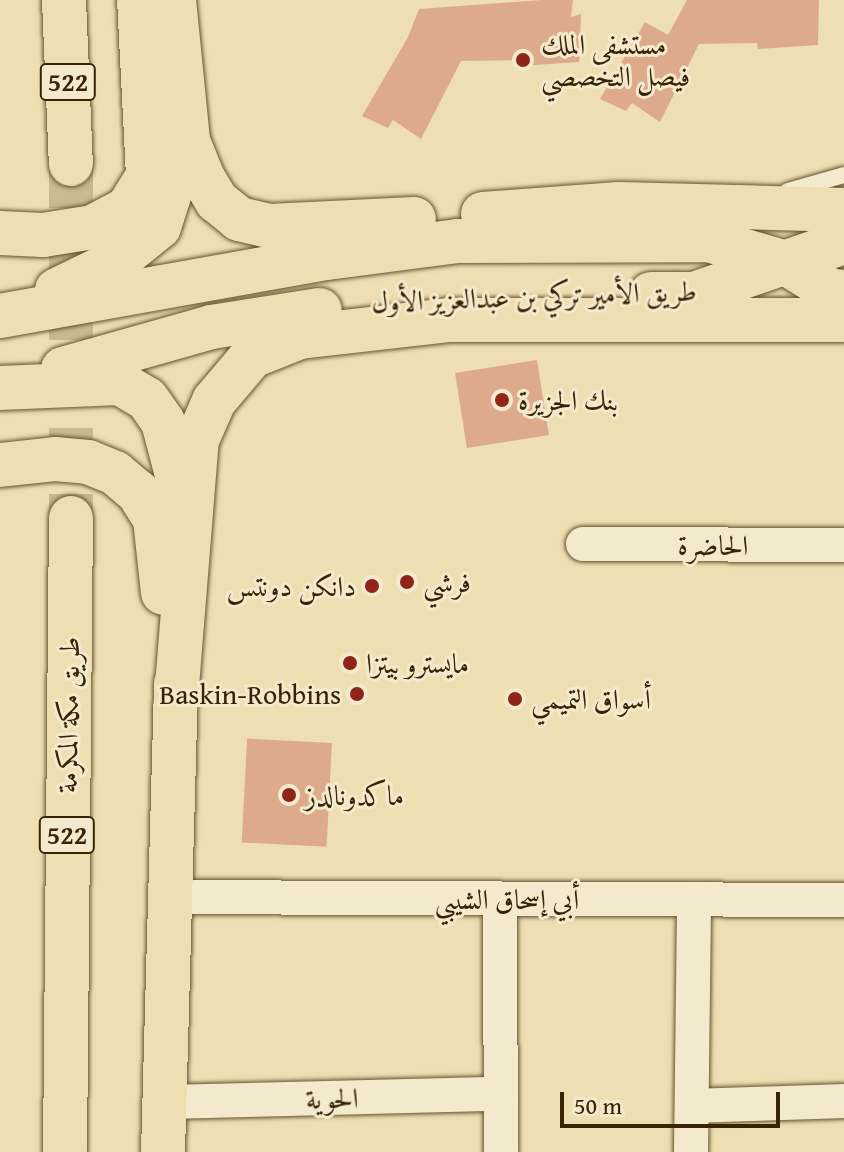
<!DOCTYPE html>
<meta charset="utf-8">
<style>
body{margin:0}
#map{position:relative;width:844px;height:1152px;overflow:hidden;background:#eddfb2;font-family:"Gentium Book Plus",Amiri,serif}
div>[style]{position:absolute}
.building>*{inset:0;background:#deaa8c;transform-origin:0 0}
.highway-tunnel>*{height:44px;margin-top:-22px;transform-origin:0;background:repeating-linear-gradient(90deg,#c9ba8f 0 44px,transparent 0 66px)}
.roads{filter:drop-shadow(0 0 2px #65532f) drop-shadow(0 0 2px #65532f)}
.lane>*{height:16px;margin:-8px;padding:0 8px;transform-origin:8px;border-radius:8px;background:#f3eacd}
.street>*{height:34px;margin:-17px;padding:0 17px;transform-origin:17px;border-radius:17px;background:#f3eacd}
.primary>*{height:44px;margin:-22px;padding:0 22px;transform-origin:22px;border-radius:22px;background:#eddfb2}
.highway>*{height:44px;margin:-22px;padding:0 22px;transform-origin:22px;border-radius:22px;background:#eddfb2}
.dots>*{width:22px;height:22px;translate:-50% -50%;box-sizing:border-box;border:4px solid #f3eacd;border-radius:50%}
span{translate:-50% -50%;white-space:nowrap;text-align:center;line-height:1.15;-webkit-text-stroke:6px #f3eacd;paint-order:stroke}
.shield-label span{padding:2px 6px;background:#f3eacd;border:2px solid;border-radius:6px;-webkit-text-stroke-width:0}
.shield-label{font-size:26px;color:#382403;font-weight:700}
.poi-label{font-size:28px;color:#382403}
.left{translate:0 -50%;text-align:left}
.right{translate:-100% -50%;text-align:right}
.street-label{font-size:28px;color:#382403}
.scale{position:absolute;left:560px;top:1092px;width:220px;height:36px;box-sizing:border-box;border:4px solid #382403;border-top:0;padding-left:10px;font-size:24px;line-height:28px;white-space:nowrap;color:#382403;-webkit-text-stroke:6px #f3eacd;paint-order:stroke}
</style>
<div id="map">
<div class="building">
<i style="clip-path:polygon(542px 0,573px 0,571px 17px,581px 14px,579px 62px,520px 66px,519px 60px,461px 61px,421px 139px,393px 120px,388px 128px,362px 116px,408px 37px,419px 9px)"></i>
<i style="clip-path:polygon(687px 0,819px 0,818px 45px,758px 49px,757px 43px,699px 44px,660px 122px,632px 103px,626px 111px,600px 99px,645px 22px,668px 35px)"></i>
<i style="left:537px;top:360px;width:76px;height:83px;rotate:81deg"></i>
<i style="left:332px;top:743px;width:104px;height:85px;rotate:93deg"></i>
</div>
<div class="highway-tunnel">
<i style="left:71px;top:164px;width:354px;rotate:90deg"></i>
</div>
<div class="roads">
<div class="lane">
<i style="left:788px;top:191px;width:58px;rotate:-15.9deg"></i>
</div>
<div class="street">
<i style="left:583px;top:544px;width:261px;rotate:0.2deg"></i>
<i style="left:170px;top:897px;width:674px;rotate:0.26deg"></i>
<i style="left:500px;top:899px;width:253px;rotate:89.8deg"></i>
<i style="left:164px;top:1102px;width:337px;rotate:-1.4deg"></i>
<i style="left:692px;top:1106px;width:152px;rotate:-1.9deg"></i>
<i style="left:691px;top:1152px;width:253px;rotate:-89.3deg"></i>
</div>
<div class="primary">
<i style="left:174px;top:0;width:142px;rotate:84.3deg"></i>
<i style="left:188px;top:141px;width:40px;rotate:68deg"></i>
<i style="left:203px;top:178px;width:27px;rotate:59deg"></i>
<i style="left:217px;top:201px;width:28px;rotate:39deg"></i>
<i style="left:239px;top:219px;width:31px;rotate:13deg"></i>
<i style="left:269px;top:226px;width:145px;rotate:-2.8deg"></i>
<i style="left:483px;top:214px;width:136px;rotate:-4.2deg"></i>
<i style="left:619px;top:204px;width:225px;rotate:1.5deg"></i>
<i style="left:0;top:233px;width:43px;rotate:2.7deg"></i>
<i style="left:43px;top:235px;width:51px;rotate:-9.1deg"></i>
<i style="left:93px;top:227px;width:40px;rotate:-28deg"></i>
<i style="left:128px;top:208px;width:38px;rotate:-58deg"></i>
<i style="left:148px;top:176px;width:176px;rotate:-92.9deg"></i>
<i style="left:57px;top:290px;width:67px;rotate:-25.8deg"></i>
<i style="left:117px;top:261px;width:54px;rotate:-39deg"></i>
<i style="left:159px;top:227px;width:52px;rotate:-72.3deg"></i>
<i style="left:175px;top:177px;width:50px;rotate:-96.8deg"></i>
<i style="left:651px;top:294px;width:43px"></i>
<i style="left:694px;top:294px;width:159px;rotate:-19.1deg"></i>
<i style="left:0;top:316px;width:332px;rotate:-10.1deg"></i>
<i style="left:327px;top:258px;width:132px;rotate:-7.4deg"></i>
<i style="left:458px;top:241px;width:250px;rotate:-0.2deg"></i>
<i style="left:708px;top:240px;width:81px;rotate:16.4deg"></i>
<i style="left:786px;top:263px;width:53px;rotate:31.9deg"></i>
<i style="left:831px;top:291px;width:13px;rotate:4deg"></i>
<i style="left:63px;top:369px;width:154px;rotate:-15.8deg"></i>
<i style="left:211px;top:327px;width:110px;rotate:-8.9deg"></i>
<i style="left:0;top:388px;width:120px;rotate:-2.4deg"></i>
<i style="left:120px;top:383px;width:31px;rotate:31deg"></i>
<i style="left:147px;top:399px;width:28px;rotate:55deg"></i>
<i style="left:163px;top:422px;width:55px;rotate:75.2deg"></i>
<i style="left:177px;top:475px;width:19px;rotate:90deg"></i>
<i style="left:0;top:465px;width:55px;rotate:-6.2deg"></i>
<i style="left:55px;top:459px;width:33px;rotate:5deg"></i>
<i style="left:88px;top:462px;width:29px;rotate:22deg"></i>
<i style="left:115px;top:473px;width:30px;rotate:40deg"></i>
<i style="left:138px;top:492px;width:32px;rotate:58deg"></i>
<i style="left:155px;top:519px;width:74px;rotate:83.8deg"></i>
<i style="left:175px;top:711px;width:272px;rotate:-85.4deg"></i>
<i style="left:197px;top:440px;width:43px;rotate:-66.4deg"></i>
<i style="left:214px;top:401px;width:59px;rotate:-49.8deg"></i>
<i style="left:252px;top:356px;width:52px;rotate:-21.6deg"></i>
<i style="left:300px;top:337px;width:151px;rotate:-6.5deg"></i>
<i style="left:450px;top:320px;width:394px"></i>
<i style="left:163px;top:1152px;width:469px;rotate:-88.4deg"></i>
</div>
<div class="highway">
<i style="left:64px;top:0;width:164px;rotate:87.6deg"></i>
<i style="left:65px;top:1152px;width:634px;rotate:-89.46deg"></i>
</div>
</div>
<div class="dots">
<i style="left:523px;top:60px;background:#8f2418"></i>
<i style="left:502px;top:400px;background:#8f2418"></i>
<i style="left:407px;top:582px;background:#8f2418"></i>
<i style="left:372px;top:586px;background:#8f2418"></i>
<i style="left:350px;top:663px;background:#8f2418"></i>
<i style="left:357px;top:694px;background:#8f2418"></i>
<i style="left:515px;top:699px;background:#8f2418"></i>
<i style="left:289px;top:795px;background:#8f2418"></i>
</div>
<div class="shield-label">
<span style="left:68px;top:82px">522</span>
<span style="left:67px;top:835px">522</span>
</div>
<div class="poi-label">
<span class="left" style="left:541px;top:60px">مستشفى الملك<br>فيصل التخصصي</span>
<span class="left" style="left:518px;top:400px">بنك الجزيرة</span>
<span class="left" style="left:423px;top:582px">فرشي</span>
<span class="right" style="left:356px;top:586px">دانكن دونتس</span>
<span class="left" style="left:366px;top:663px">مايسترو بيتزا</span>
<span class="right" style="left:341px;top:694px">Baskin-Robbins</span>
<span class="left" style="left:531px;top:699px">أسواق التميمي</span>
<span class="left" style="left:305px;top:795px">ماكدونالدز</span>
</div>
<div class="street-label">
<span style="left:534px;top:296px;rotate:-2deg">طريق الأمير تركي بن عبدالعزيز الأول</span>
<span style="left:713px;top:545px">الحاضرة</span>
<span style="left:68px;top:715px;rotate:-89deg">طريق مكة المكرمة</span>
<span style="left:507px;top:899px">أبي إسحاق الشيبي</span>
<span style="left:332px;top:1098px;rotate:-1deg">الحوية</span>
</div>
<div class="scale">50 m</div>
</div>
